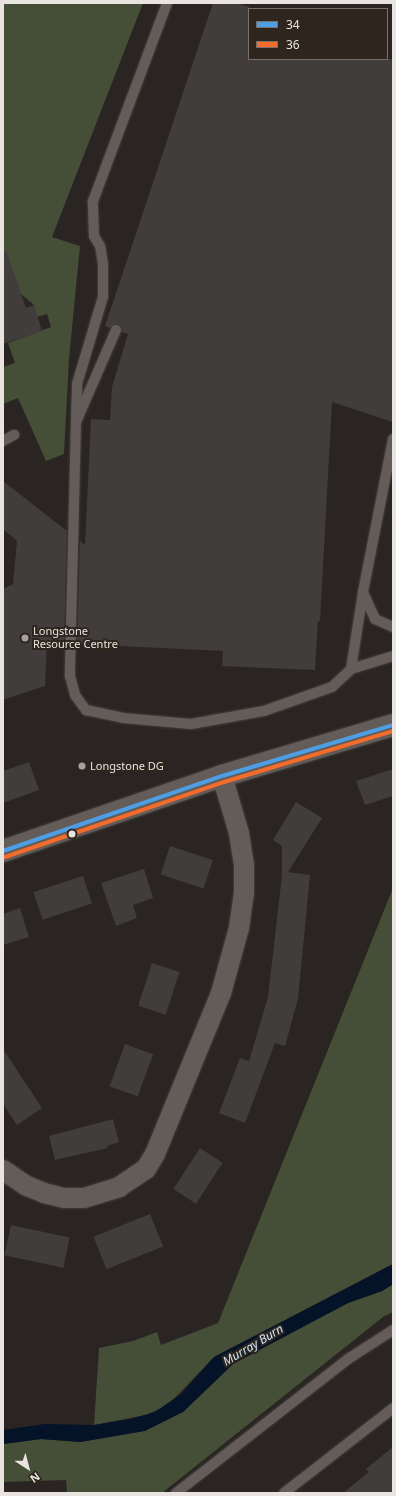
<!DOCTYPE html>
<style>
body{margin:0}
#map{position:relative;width:396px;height:1496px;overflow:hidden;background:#2a2522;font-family:"Noto Sans",sans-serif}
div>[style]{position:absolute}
.green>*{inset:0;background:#454e37}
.water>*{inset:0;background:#041328}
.building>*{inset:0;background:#413d3d;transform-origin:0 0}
.roads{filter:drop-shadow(0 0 1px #44403d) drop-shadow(0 0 1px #44403d)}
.service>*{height:10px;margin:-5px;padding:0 5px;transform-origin:5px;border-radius:5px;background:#645c58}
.minor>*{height:20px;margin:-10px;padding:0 10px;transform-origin:10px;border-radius:10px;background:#645c58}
.tertiary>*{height:22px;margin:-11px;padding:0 11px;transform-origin:11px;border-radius:11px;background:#645c58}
.bus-1>*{height:4px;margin:-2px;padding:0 2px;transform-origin:2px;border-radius:2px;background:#4d9ee5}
.bus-2>*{height:4px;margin:-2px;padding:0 2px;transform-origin:2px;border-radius:2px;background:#f36c2b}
.dots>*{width:11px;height:11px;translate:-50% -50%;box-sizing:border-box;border:2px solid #2d251e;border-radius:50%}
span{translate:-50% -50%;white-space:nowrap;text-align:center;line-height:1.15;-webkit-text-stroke:4px #2d251e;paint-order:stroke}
.poi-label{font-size:11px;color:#e9e4df}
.left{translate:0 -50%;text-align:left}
.water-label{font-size:12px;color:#cde2fb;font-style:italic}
.frame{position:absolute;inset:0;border:4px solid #e9e4df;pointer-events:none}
.legend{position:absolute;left:248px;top:8px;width:140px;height:52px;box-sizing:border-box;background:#2d251e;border:1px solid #78716b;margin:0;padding:5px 7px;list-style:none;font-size:12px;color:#e9e4df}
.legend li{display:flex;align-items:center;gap:8px;height:20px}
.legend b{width:20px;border:1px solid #78716b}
.north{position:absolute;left:8px;top:1448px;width:40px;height:40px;-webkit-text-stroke:3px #2d251e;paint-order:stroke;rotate:144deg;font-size:11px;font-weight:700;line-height:16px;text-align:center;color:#e9e4df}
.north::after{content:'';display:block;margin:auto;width:14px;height:18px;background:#e9e4df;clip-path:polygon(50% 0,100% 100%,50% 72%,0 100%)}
</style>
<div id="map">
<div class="green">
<i style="clip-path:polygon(3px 3px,143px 3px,52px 237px,80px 246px,69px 359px,64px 454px,46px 461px,18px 398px,3px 404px,3px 367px,15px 363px,8px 343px,51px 327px,47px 314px,37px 317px,34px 305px,21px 294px,8px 258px,3px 259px)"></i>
<i style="clip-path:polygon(393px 888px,393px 1264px,214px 1357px,168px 1405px,146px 1415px,94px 1425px,99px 1348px,133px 1341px,157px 1332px,161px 1345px,218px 1323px)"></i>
<i style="clip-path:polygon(393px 1284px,393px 1312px,383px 1317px,162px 1493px,67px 1493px,66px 1480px,3px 1482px,3px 1444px,41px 1439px,81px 1442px,183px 1412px,233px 1364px,348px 1303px,382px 1291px)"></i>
</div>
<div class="water">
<i style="clip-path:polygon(393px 1264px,392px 1285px,382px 1291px,348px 1303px,233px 1364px,183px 1412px,145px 1431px,81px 1442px,41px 1439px,3px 1444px,3px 1430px,45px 1424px,94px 1425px,130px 1419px,155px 1412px,181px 1394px,214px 1357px)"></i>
</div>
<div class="building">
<i style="clip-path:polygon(213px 3px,237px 3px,249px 7px,249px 59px,393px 59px,393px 422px,332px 402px,320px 621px,318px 621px,315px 670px,222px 666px,223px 651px,77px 644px,80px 541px,85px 545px,91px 419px,110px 420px,112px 387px,128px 334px,122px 332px,118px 324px,110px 328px,105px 326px)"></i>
<i style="clip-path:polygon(6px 251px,26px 308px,34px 305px,42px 331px,3px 344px,3px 252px)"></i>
<i style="clip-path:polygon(3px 481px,67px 531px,64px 644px,47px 643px,45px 686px,3px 700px,3px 589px,13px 584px,17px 541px,3px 529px)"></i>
<i style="clip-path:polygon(29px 762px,39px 790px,3px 803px,3px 771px)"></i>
<i style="clip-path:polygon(393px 769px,393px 796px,365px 805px,356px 781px)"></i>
<i style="clip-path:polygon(296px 802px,322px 818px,288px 872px,310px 875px,298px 999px,285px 1046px,275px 1043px,245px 1123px,219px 1113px,240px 1058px,249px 1061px,268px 997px,282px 875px,282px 846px,273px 840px)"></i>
<i style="left:170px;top:846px;width:45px;height:30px;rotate:18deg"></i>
<i style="clip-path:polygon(144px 869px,153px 898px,133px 905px,137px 918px,116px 926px,101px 883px)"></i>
<i style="left:83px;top:876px;width:29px;height:52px;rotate:72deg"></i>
<i style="clip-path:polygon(20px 908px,29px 937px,3px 945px,3px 914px)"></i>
<i style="left:152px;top:963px;width:29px;height:45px;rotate:18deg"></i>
<i style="left:125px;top:1044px;width:30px;height:45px;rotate:20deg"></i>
<i style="clip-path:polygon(3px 1049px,42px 1108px,17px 1125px,3px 1104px)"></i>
<i style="clip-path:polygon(113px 1119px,119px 1142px,107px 1146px,108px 1148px,55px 1160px,49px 1136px)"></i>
<i style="left:200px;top:1148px;width:27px;height:49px;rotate:33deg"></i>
<i style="left:150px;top:1214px;width:35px;height:61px;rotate:68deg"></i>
<i style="left:11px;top:1225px;width:60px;height:31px;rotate:12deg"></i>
<i style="clip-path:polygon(393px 1447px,393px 1493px,343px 1493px,369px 1472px,366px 1469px)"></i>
</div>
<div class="roads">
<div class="service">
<i style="left:116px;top:330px;width:100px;rotate:113.5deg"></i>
<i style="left:76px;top:422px;width:254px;rotate:91.4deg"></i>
<i style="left:70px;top:676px;width:20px;rotate:75deg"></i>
<i style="left:75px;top:695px;width:19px;rotate:54deg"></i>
<i style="left:86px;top:710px;width:38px;rotate:12deg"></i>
<i style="left:123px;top:718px;width:68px;rotate:5deg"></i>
<i style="left:191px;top:724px;width:74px;rotate:-10.1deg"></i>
<i style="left:264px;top:711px;width:72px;rotate:-19.4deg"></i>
<i style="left:332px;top:687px;width:26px;rotate:-43deg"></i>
<i style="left:351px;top:669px;width:44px;rotate:-17.2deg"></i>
<i style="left:76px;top:418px;width:34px;rotate:-88deg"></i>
<i style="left:77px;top:384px;width:91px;rotate:-73.4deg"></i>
<i style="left:103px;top:297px;width:33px;rotate:-90deg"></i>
<i style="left:103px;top:264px;width:18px;rotate:-99deg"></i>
<i style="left:100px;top:246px;width:12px;rotate:-121deg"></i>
<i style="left:94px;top:236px;width:35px;rotate:-92deg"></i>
<i style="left:93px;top:201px;width:211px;rotate:-69.5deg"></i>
<i style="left:393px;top:439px;width:156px;rotate:101.1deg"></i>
<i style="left:363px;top:592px;width:30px;rotate:66deg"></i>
<i style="left:375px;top:619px;width:20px;rotate:24deg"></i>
<i style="left:3px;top:441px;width:13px;rotate:-29deg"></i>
<i style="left:351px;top:669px;width:78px;rotate:-81.1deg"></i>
<i style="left:176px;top:1493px;width:218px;rotate:-37.9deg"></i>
<i style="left:348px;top:1359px;width:54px;rotate:-32.8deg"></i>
<i style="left:284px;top:1493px;width:138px;rotate:-37.9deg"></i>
</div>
<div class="minor">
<i style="left:3px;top:1170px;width:29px;rotate:34deg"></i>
<i style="left:27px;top:1186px;width:18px;rotate:22deg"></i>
<i style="left:44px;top:1193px;width:21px;rotate:14deg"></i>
<i style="left:64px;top:1198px;width:20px"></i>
<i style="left:84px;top:1198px;width:37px;rotate:-17deg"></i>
<i style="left:119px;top:1187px;width:32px;rotate:-34deg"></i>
<i style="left:146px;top:1169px;width:17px;rotate:-59deg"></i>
<i style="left:155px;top:1154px;width:174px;rotate:-67.7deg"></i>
<i style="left:221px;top:993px;width:67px;rotate:-74.5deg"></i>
<i style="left:239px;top:928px;width:34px;rotate:-82deg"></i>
<i style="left:244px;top:894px;width:29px;rotate:-90deg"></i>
<i style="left:244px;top:865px;width:32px;rotate:-99deg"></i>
<i style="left:239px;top:833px;width:59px;rotate:-106.6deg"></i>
</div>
<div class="tertiary">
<i style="left:3px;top:851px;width:231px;rotate:-18.9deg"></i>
<i style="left:222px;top:776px;width:178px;rotate:-16.6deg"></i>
</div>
</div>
<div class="bus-1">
<i style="left:3px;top:851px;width:231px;rotate:-18.9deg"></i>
<i style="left:222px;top:776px;width:178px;rotate:-16.6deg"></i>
</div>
<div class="bus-2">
<i style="left:5px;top:857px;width:231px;rotate:-18.9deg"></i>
<i style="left:224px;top:782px;width:177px;rotate:-16.8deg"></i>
</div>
<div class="dots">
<i style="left:25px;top:638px;background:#a6a19d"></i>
<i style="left:82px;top:766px;background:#a6a19d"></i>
<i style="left:72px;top:834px;background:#e9e4df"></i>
</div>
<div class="poi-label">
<span class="left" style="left:33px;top:638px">Longstone<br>Resource Centre</span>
<span class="left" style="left:90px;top:766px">Longstone DG</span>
</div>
<div class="water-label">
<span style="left:253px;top:1345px;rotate:-31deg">Murray Burn</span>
</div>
<div class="frame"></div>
<ul class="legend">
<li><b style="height:5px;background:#4d9ee5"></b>34</li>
<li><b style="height:5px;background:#f36c2b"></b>36</li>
</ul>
<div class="north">N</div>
</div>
